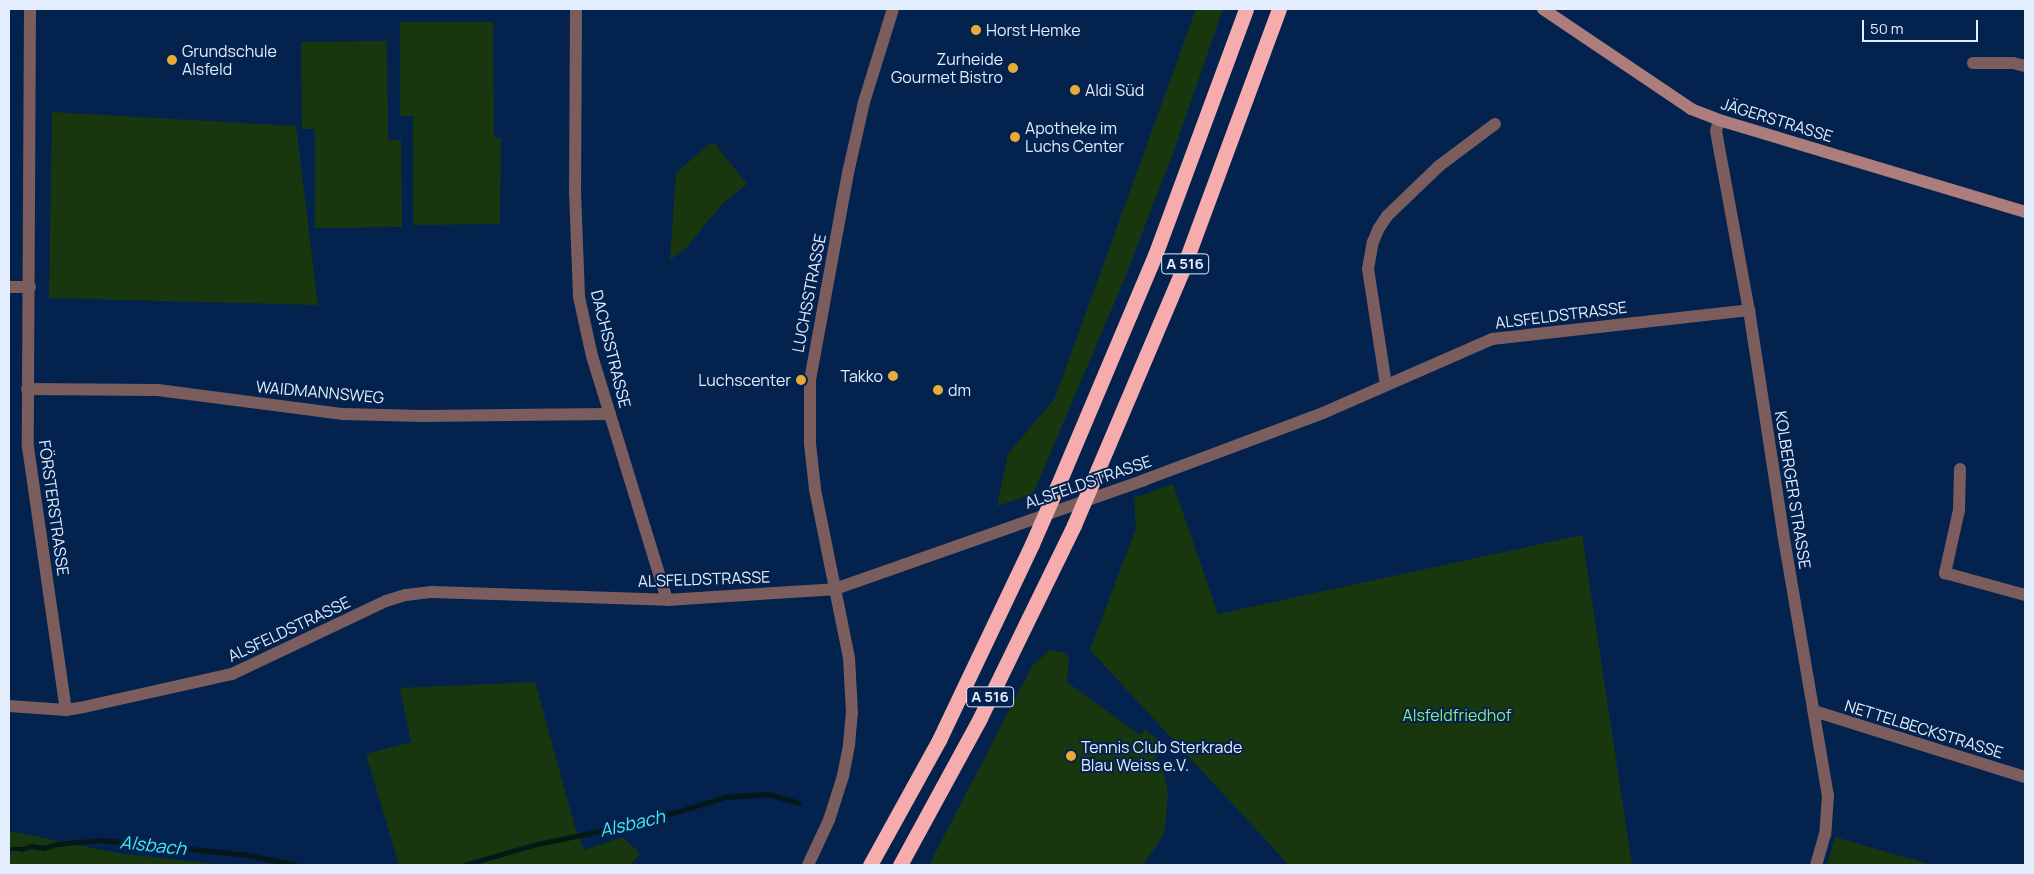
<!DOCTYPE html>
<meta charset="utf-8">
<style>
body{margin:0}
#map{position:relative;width:2034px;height:874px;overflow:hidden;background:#04224e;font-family:Manrope,sans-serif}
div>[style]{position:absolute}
.green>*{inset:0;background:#19370e}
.stream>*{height:4.5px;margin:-2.25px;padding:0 2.25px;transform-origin:2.25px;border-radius:2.25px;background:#041818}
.street>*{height:12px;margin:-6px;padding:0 6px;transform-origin:6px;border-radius:6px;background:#7b5d5d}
.secondary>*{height:12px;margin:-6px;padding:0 6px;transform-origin:6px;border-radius:6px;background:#ad7d7d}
.highway>*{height:15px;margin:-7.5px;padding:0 7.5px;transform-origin:7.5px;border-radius:7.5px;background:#f6abac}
.highway-bridge>*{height:15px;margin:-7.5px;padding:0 7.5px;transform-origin:7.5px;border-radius:7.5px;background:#f6abac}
.dots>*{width:14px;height:14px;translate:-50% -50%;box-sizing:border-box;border:2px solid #04224e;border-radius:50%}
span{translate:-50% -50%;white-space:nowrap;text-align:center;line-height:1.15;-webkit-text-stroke:4px #04224e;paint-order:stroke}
.shield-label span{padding:1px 4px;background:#04224e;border:1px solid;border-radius:4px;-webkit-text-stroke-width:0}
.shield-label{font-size:15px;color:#e2edfe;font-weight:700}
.poi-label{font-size:16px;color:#e2edfe}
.left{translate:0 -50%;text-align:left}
.right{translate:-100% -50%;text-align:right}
.street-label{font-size:16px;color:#e2edfe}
.park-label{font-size:16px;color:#96e87c}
.water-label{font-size:18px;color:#46eaf0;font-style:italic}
.frame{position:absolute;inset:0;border:10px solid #e2edfe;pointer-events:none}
.scale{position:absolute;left:1862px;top:20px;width:116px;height:22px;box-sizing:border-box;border:2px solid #e2edfe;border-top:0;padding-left:6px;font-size:15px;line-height:18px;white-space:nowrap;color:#e2edfe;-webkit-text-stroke:4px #04224e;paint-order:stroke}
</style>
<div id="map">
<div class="green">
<i style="clip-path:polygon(1196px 9px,1223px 9px,1172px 156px,1124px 280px,1033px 494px,997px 506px,1008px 454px,1055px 398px)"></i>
<i style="clip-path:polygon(400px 22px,493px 22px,494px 137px,501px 138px,500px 224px,413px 225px,413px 116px,400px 116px)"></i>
<i style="clip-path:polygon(387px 41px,388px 140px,401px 140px,402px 227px,315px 228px,315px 129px,302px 129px,301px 42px)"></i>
<i style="clip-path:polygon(52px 112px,296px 126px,318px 305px,49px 298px)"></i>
<i style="clip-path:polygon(710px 143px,715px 144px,747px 184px,722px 204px,686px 248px,670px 260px,676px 173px)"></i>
<i style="clip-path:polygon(1173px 484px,1218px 614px,1582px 535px,1632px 865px,1289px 865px,1090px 650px,1136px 528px,1134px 498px)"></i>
<i style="clip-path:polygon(1050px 650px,1064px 653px,1069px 657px,1067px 682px,1140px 735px,1145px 729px,1161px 743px,1156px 760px,1164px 774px,1168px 793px,1165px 829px,1161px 839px,1143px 865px,929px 865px,1032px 666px)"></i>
<i style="clip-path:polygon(535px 682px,575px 827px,584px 850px,623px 837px,640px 854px,630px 865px,399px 865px,366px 754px,411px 742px,400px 688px)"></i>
<i style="clip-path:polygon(9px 831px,117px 853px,224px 865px,9px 865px)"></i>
<i style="clip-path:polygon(1835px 837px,1932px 865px,1827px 865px)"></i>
</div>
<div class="stream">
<i style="left:9px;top:849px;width:13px"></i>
<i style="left:22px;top:849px;width:9px;rotate:-18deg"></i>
<i style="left:31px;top:846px;width:13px;rotate:9deg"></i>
<i style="left:44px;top:848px;width:14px;rotate:-17deg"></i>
<i style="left:57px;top:844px;width:44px;rotate:-5.2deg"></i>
<i style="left:101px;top:840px;width:142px;rotate:5.7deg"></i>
<i style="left:242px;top:854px;width:55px;rotate:11.5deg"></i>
<i style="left:464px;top:865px;width:76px;rotate:-16deg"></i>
<i style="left:537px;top:844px;width:109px;rotate:-11.6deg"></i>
<i style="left:644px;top:822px;width:86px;rotate:-17deg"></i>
<i style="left:726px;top:797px;width:42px;rotate:-4.1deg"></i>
<i style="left:768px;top:794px;width:32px;rotate:16deg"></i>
</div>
<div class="street">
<i style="left:30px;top:9px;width:438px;rotate:90.3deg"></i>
<i style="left:28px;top:447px;width:266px;rotate:81.8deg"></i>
<i style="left:576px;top:9px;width:183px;rotate:90.3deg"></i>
<i style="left:575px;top:192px;width:105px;rotate:87.8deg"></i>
<i style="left:579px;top:297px;width:60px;rotate:77.6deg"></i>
<i style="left:592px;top:356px;width:255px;rotate:72.9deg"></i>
<i style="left:1973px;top:63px;width:40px"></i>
<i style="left:2013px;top:63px;width:12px;rotate:14deg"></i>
<i style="left:1719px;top:120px;width:11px;rotate:105deg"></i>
<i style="left:1716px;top:131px;width:182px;rotate:79.6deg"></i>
<i style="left:1749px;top:310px;width:226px;rotate:81.3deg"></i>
<i style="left:1783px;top:533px;width:266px;rotate:80.3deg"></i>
<i style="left:1828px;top:795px;width:39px;rotate:94deg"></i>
<i style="left:1825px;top:834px;width:32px;rotate:106deg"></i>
<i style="left:9px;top:287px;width:21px"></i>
<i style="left:1386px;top:385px;width:117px;rotate:-98.8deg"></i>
<i style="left:1368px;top:269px;width:27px;rotate:-80deg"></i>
<i style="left:1373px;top:242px;width:15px;rotate:-67deg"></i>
<i style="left:1379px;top:228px;width:14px;rotate:-56deg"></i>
<i style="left:1387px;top:216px;width:72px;rotate:-43.9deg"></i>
<i style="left:1439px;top:166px;width:70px;rotate:-36.9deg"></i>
<i style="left:27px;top:389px;width:131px;rotate:0.4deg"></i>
<i style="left:158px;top:390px;width:187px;rotate:7.4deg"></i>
<i style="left:343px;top:414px;width:80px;rotate:1.4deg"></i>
<i style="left:423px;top:416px;width:187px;rotate:-0.6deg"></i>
<i style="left:1960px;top:469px;width:41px;rotate:91.4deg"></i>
<i style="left:1959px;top:510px;width:65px;rotate:102.5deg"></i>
<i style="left:1945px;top:573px;width:83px;rotate:15.4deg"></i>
<i style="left:9px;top:706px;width:57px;rotate:4deg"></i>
<i style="left:66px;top:710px;width:18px;rotate:-9deg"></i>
<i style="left:84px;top:707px;width:152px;rotate:-12.6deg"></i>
<i style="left:232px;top:674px;width:170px;rotate:-25.4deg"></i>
<i style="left:386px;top:601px;width:21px;rotate:-17deg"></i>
<i style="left:406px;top:595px;width:26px;rotate:-7deg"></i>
<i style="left:432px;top:592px;width:235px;rotate:1.9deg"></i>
<i style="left:667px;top:600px;width:168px;rotate:-3.7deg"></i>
<i style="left:835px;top:589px;width:328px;rotate:-19.4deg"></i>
<i style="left:1144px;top:480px;width:191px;rotate:-20.5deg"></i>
<i style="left:1323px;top:413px;width:184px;rotate:-23.6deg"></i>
<i style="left:1492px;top:339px;width:259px;rotate:-6.4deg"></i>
<i style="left:1814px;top:711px;width:221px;rotate:17.4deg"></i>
<i style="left:808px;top:865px;width:50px;rotate:-65deg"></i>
<i style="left:829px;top:820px;width:46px;rotate:-72.3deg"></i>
<i style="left:843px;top:776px;width:32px;rotate:-79deg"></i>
<i style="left:849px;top:745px;width:32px;rotate:-85deg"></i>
<i style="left:852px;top:713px;width:55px;rotate:-93.1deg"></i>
<i style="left:849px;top:658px;width:172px;rotate:-101.4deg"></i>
<i style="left:815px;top:489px;width:45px;rotate:-96.3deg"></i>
<i style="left:810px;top:444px;width:64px;rotate:-90deg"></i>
<i style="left:810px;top:380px;width:210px;rotate:-79.6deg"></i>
<i style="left:848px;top:173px;width:73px;rotate:-77.3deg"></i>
<i style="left:864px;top:102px;width:97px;rotate:-72.7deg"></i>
</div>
<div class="secondary">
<i style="left:1543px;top:9px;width:179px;rotate:34deg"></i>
<i style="left:1691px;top:109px;width:30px;rotate:21deg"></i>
<i style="left:1719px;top:120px;width:320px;rotate:16.7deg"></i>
</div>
<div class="highway">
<i style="left:1098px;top:469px;width:215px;rotate:-67deg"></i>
<i style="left:1182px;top:271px;width:279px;rotate:-69.7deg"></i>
<i style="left:1057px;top:487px;width:252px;rotate:-67.1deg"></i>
<i style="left:1155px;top:255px;width:262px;rotate:-69.7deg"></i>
<i style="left:870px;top:865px;width:143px;rotate:-61.1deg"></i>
<i style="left:939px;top:740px;width:217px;rotate:-64.6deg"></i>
<i style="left:900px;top:865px;width:167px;rotate:-61.4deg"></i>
<i style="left:980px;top:718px;width:215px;rotate:-64deg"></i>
</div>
<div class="highway-bridge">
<i style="left:1074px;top:525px;width:61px;rotate:-66.8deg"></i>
<i style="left:1032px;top:544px;width:62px;rotate:-66.3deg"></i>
</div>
<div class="dots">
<i style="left:976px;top:30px;background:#e9ab38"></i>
<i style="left:172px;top:60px;background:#e9ab38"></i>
<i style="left:1013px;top:68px;background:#e9ab38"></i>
<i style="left:1075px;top:90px;background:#e9ab38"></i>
<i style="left:1015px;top:137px;background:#e9ab38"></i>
<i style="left:893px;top:376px;background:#e9ab38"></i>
<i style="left:801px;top:380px;background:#e9ab38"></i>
<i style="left:938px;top:390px;background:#e9ab38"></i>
<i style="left:1071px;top:756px;background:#e9ab38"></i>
</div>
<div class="shield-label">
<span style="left:1185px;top:264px">A 516</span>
<span style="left:990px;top:697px">A 516</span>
</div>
<div class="poi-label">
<span class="left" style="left:986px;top:30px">Horst Hemke</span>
<span class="left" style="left:182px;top:60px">Grundschule<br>Alsfeld</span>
<span class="right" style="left:1003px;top:68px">Zurheide<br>Gourmet Bistro</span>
<span class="left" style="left:1085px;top:90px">Aldi Süd</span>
<span class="left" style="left:1025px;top:137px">Apotheke im<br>Luchs Center</span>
<span class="right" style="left:883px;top:376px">Takko</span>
<span class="right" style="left:791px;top:380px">Luchscenter</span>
<span class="left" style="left:948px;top:390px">dm</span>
<span class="left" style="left:1081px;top:756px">Tennis Club Sterkrade<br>Blau Weiss e.V.</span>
</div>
<div class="street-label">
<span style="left:1777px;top:120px;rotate:17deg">JÄGERSTRASSE</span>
<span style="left:809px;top:293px;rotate:-79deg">LUCHSSTRASSE</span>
<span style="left:1561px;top:315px;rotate:-7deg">ALSFELDSTRASSE</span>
<span style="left:611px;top:349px;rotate:76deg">DACHSSTRASSE</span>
<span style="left:320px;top:392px;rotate:5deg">WAIDMANNSWEG</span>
<span style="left:1088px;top:482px;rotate:-19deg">ALSFELDSTRASSE</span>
<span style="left:1793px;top:490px;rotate:81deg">KOLBERGER STRASSE</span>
<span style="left:54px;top:508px;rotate:82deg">FÖRSTERSTRASSE</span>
<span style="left:704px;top:579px;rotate:-2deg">ALSFELDSTRASSE</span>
<span style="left:289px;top:629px;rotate:-25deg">ALSFELDSTRASSE</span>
<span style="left:1924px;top:729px;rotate:17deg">NETTELBECKSTRASSE</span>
</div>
<div class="park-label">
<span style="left:1457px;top:715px">Alsfeldfriedhof</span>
</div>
<div class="water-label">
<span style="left:632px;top:823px;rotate:-13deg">Alsbach</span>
<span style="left:153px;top:845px;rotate:6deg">Alsbach</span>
</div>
<div class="frame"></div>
<div class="scale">50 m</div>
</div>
